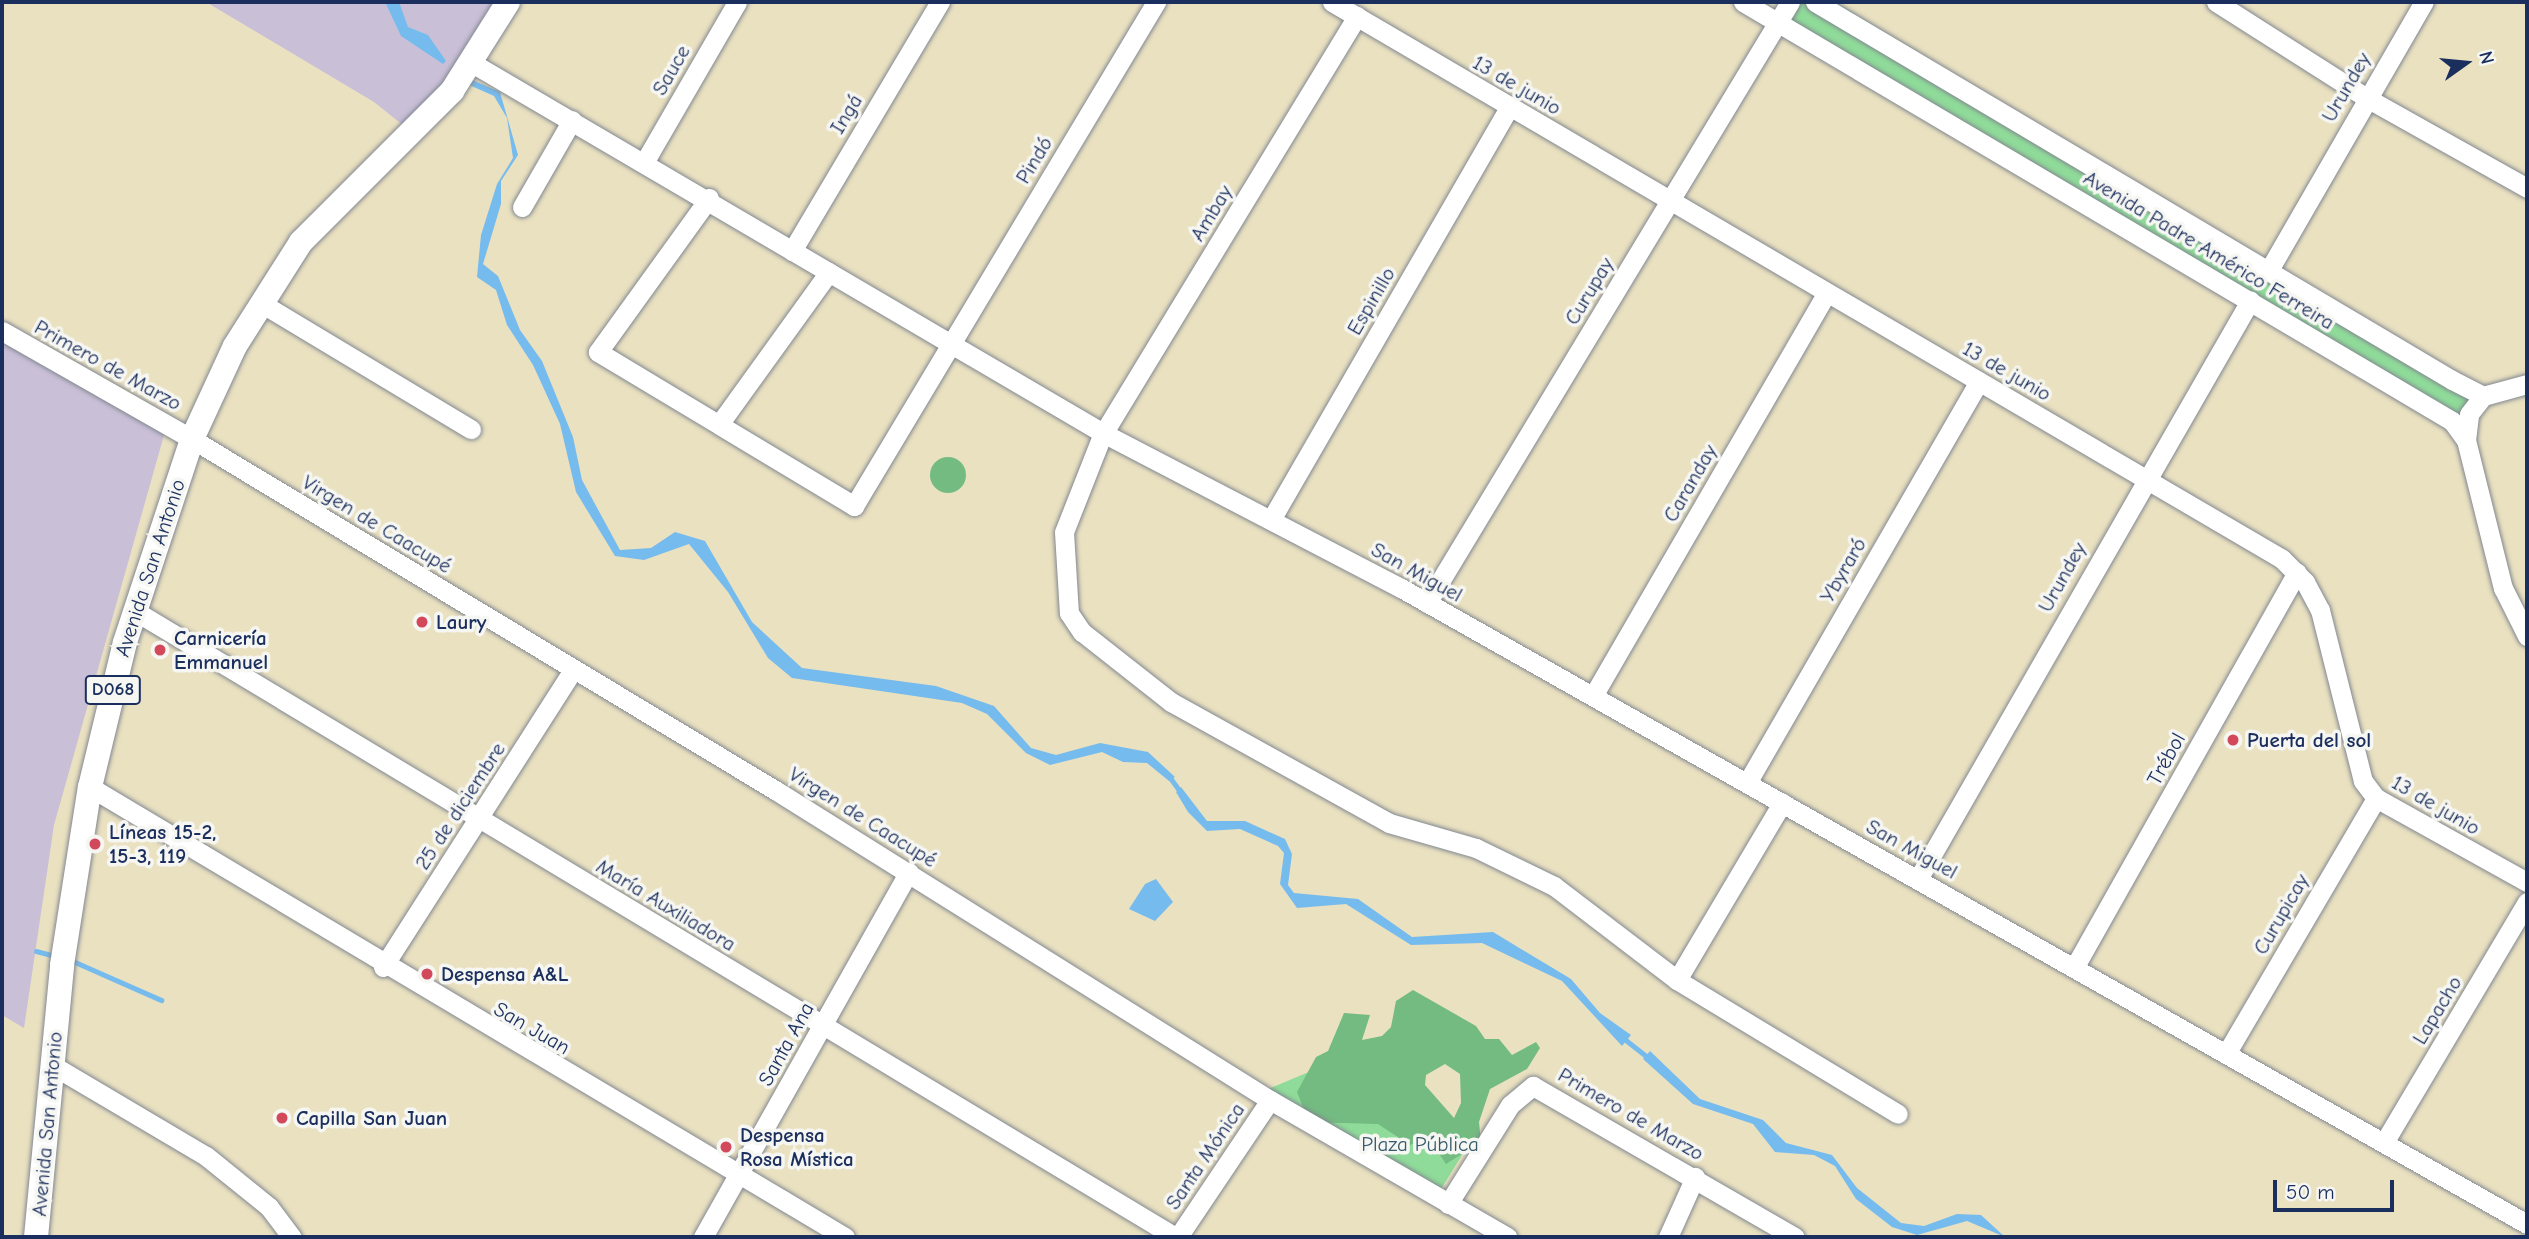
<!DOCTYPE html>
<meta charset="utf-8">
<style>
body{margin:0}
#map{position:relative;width:2529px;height:1239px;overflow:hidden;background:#eae1c1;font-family:"Comic Neue",sans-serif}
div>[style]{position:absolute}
.industrial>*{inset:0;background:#c9bfd7}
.green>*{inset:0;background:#8fdb99}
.forest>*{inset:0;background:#73bb81}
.round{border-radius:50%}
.water>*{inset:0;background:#76bbed}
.stream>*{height:5px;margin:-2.5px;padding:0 2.5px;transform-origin:2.5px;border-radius:2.5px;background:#76bbed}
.roads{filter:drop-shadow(0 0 2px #828890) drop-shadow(0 0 2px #828890)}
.minor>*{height:19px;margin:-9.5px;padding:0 9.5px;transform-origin:9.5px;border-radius:9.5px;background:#fff}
.major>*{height:24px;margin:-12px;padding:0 12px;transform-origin:12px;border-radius:12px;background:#fff}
.dots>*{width:19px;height:19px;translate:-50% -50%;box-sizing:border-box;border:4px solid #f6f6f2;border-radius:50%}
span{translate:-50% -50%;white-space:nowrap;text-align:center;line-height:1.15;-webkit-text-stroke:7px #f6f6f2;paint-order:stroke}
.shield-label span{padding:2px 5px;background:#f6f6f2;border:2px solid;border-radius:5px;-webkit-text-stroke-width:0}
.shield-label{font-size:19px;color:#1b2f5e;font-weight:700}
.street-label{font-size:21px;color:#1b2f5e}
.poi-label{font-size:21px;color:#1b2f5e;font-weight:700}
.left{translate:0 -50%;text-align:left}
.park-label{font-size:21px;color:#385a6d}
.frame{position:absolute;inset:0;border:4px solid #1b2f5e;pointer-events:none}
.north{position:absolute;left:2431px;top:28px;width:70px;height:70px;-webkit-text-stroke:5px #f6f6f2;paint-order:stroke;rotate:75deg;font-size:19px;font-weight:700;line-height:28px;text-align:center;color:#1b2f5e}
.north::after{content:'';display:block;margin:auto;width:24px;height:32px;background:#1b2f5e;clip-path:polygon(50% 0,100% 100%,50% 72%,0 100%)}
.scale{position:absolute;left:2273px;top:1180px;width:121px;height:32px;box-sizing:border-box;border:4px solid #1b2f5e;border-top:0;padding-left:9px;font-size:21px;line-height:24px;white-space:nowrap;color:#1b2f5e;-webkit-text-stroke:5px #f6f6f2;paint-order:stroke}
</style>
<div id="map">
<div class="industrial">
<i style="clip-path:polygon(206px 2px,501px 2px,414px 134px,374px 102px)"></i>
<i style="clip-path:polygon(2px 336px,166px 428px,54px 825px,24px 1028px,2px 1015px)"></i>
</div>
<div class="green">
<i style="clip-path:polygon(1789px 2px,1835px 2px,2470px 386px,2474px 390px,2460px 419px,1790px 22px)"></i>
<i style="clip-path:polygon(1340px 1059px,1473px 1137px,1438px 1194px,1268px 1089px)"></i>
</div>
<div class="forest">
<i class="round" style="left:930px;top:457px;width:36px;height:36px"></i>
<i style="clip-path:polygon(evenodd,1413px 990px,1476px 1026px,1485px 1039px,1499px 1039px,1512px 1055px,1536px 1042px,1540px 1048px,1527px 1069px,1490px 1089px,1479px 1122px,1481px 1142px,1446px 1164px,1428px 1137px,1410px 1145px,1378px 1124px,1309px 1122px,1297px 1092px,1316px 1057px,1328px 1051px,1344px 1013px,1370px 1015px,1362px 1040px,1382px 1036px,1391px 1027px,1396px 1001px,1413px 990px,1445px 1064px,1460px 1074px,1461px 1103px,1454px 1118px,1425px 1085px,1426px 1075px,1445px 1064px)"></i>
</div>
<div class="water">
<i style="clip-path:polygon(385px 2px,399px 2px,408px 27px,428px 35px,446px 61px,443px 64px,401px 36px)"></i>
<i style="clip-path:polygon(470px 79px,500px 92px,518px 155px,501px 181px,501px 204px,483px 264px,498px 276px,520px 330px,542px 361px,573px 437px,582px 480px,620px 550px,651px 548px,675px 532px,705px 541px,752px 622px,802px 668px,936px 686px,994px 706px,1031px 748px,1056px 755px,1100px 743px,1148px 752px,1175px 777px,1169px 781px,1147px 763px,1123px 762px,1102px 752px,1050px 765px,1026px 753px,987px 714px,962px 703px,792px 678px,768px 658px,728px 592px,689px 544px,644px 560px,615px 556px,576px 492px,560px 424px,533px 365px,507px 325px,496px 290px,477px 277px,481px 235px,497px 184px,513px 158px,507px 118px,494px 96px,467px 84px)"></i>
<i style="clip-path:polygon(1181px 787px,1207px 821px,1245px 821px,1285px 839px,1292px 854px,1288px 885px,1294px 893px,1358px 899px,1412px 937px,1493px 932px,1571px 979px,1600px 1013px,1631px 1035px,1622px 1046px,1562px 981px,1482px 943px,1411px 945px,1346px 904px,1297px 908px,1280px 884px,1284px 853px,1278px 846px,1240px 829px,1207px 831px,1188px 812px,1176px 792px)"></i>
<i style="clip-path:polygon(1156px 879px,1173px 902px,1155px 921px,1129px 909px,1145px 884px)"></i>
<i style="clip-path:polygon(1650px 1051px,1700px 1099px,1763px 1120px,1786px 1143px,1832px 1155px,1857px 1188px,1901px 1223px,1924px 1226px,1957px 1214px,1981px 1215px,2005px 1237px,1967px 1221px,1917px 1235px,1892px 1227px,1856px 1199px,1835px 1166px,1814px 1155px,1775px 1152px,1753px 1124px,1693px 1104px,1643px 1059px)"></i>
</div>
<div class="stream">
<i style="left:1168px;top:775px;width:26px;rotate:54deg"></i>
<i style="left:36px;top:951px;width:20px;rotate:15deg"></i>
<i style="left:68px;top:959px;width:102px;rotate:23.8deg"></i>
<i style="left:1623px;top:1038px;width:36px;rotate:38deg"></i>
</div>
<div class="roads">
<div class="minor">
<i style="left:1332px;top:2px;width:1101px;rotate:30.38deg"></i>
<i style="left:2282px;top:559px;width:33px;rotate:45deg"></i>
<i style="left:2305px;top:582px;width:32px;rotate:62deg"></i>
<i style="left:2320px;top:610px;width:176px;rotate:75.9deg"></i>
<i style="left:2363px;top:781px;width:21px;rotate:53deg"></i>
<i style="left:2376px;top:798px;width:173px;rotate:29.1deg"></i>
<i style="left:1743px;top:2px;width:824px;rotate:30.58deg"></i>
<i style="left:2452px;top:421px;width:24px;rotate:54deg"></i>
<i style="left:2466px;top:440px;width:153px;rotate:76deg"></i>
<i style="left:2503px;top:588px;width:54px;rotate:63.4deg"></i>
<i style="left:1815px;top:2px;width:741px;rotate:30.69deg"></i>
<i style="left:2452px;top:380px;width:35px;rotate:27deg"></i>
<i style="left:2483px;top:396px;width:46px;rotate:-15.3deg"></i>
<i style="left:2216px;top:2px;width:177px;rotate:32.5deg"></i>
<i style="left:2365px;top:97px;width:186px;rotate:29.3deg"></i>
<i style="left:1357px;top:16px;width:488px;rotate:121.3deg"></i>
<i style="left:1103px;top:433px;width:106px;rotate:111.5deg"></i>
<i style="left:1064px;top:532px;width:81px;rotate:86.5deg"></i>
<i style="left:1069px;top:613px;width:23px;rotate:56deg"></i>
<i style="left:1082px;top:632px;width:113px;rotate:38.2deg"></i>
<i style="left:1171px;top:702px;width:249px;rotate:29deg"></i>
<i style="left:1389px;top:823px;width:91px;rotate:16deg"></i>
<i style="left:1476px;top:848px;width:87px;rotate:26deg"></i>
<i style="left:1554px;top:886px;width:155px;rotate:37.4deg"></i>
<i style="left:1677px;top:980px;width:258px;rotate:31.2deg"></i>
<i style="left:472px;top:63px;width:731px;rotate:30.39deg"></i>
<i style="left:1103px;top:433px;width:336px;rotate:27.5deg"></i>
<i style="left:1401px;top:588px;width:1293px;rotate:29.46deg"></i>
<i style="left:645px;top:161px;width:184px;rotate:-59.9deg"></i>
<i style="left:709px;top:198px;width:190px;rotate:125.8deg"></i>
<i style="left:598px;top:352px;width:299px;rotate:31deg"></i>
<i style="left:854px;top:506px;width:588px;rotate:-59.07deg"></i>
<i style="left:522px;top:207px;width:100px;rotate:-60.1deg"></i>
<i style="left:792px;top:251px;width:290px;rotate:-59.3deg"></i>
<i style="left:2269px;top:270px;width:310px;rotate:-60deg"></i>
<i style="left:261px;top:303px;width:245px;rotate:31deg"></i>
<i style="left:2px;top:331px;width:219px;rotate:29.6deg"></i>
<i style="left:192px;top:439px;width:681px;rotate:31.05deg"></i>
<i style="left:775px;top:790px;width:584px;rotate:32.06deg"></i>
<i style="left:1270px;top:1100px;width:274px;rotate:30deg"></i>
<i style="left:720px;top:423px;width:186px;rotate:-54.2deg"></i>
<i style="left:2466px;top:440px;width:26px;rotate:-83deg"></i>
<i style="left:2469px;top:414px;width:23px;rotate:-52deg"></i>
<i style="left:1272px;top:518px;width:474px;rotate:-60deg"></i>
<i style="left:1427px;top:603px;width:702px;rotate:-58.87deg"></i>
<i style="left:135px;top:611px;width:1214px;rotate:31.04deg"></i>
<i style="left:1593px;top:696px;width:466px;rotate:-59.9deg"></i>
<i style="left:1747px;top:783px;width:464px;rotate:-60deg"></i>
<i style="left:90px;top:787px;width:879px;rotate:30.8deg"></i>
<i style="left:1918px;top:879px;width:667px;rotate:-60.13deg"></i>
<i style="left:383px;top:967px;width:353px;rotate:-57.4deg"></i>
<i style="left:2074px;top:968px;width:454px;rotate:-60.6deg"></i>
<i style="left:1677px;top:980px;width:206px;rotate:-59.3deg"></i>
<i style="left:2226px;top:1054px;width:297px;rotate:-59.6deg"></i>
<i style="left:52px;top:1065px;width:179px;rotate:30.6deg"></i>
<i style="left:206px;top:1156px;width:81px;rotate:39deg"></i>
<i style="left:269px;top:1207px;width:38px;rotate:53deg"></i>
<i style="left:2385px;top:1141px;width:278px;rotate:-59.3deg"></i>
<i style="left:1448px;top:1204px;width:117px;rotate:-57.9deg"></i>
<i style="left:1510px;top:1105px;width:30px;rotate:-40deg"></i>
<i style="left:1533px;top:1086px;width:302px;rotate:30deg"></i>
<i style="left:703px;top:1237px;width:419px;rotate:-60.6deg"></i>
<i style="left:1178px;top:1237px;width:165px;rotate:-56.1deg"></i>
<i style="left:1668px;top:1237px;width:66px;rotate:-65.8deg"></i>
</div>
<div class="major">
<i style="left:36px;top:1237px;width:273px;rotate:-84.5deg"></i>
<i style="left:62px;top:965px;width:180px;rotate:-81.1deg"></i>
<i style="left:90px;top:787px;width:149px;rotate:-76.4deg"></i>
<i style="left:125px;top:642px;width:214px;rotate:-71.7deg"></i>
<i style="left:192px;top:439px;width:102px;rotate:-65.2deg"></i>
<i style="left:235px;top:346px;width:123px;rotate:-57.6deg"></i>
<i style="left:301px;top:242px;width:214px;rotate:-45deg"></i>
<i style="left:452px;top:91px;width:105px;rotate:-57.8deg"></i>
</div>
</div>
<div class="dots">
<i style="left:422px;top:622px;background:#d1495b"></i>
<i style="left:160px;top:650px;background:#d1495b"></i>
<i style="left:2233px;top:740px;background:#d1495b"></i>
<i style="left:95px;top:844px;background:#d1495b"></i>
<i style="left:427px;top:974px;background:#d1495b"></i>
<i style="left:282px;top:1118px;background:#d1495b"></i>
<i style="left:726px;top:1147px;background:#d1495b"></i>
</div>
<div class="shield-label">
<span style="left:113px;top:690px">D068</span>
</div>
<div class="street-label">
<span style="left:671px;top:70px;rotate:-60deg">Sauce</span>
<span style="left:1517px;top:85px;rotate:30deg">13 de junio</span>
<span style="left:2346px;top:87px;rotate:-60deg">Urundey</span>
<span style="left:846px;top:114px;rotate:-59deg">Ingá</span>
<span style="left:1034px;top:160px;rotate:-59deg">Pindó</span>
<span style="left:1211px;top:213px;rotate:-59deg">Ambay</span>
<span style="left:2209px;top:250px;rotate:31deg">Avenida Padre Américo Ferreira</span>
<span style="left:1589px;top:291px;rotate:-59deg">Curupay</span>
<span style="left:1371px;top:301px;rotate:-60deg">Espinillo</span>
<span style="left:108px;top:365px;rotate:29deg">Primero de Marzo</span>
<span style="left:2007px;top:371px;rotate:30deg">13 de junio</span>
<span style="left:1690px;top:483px;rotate:-60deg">Caranday</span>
<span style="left:377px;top:524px;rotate:31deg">Virgen de Caacupé</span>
<span style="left:150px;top:568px;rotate:-72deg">Avenida San Antonio</span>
<span style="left:1843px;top:570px;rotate:-60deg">Ybyraró</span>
<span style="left:1417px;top:572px;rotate:29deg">San Miguel</span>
<span style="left:2062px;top:577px;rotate:-61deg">Urundey</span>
<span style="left:2166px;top:759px;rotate:-61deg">Trébol</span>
<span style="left:2436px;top:805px;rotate:30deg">13 de junio</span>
<span style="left:460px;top:806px;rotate:-57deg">25 de diciembre</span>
<span style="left:863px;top:817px;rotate:32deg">Virgen de Caacupé</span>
<span style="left:1912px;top:849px;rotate:29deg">San Miguel</span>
<span style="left:666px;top:905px;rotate:31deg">María Auxiliadora</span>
<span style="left:2281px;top:914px;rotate:-60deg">Curupicay</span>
<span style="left:2437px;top:1010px;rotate:-59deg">Lapacho</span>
<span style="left:532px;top:1028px;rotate:30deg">San Juan</span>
<span style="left:786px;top:1044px;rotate:-61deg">Santa Ana</span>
<span style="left:1631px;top:1114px;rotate:30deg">Primero de Marzo</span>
<span style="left:47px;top:1124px;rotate:-85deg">Avenida San Antonio</span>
<span style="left:1205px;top:1156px;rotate:-56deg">Santa Mónica</span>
</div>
<div class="poi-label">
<span class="left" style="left:436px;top:622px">Laury</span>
<span class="left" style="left:174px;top:650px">Carnicería<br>Emmanuel</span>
<span class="left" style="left:2247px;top:740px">Puerta del sol</span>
<span class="left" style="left:109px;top:844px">Líneas 15-2,<br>15-3, 119</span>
<span class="left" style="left:441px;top:974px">Despensa A&amp;L</span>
<span class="left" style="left:296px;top:1118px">Capilla San Juan</span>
<span class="left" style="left:740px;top:1147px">Despensa<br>Rosa Mística</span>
</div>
<div class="park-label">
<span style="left:1420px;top:1144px">Plaza Pública</span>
</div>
<div class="frame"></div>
<div class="north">N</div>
<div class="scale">50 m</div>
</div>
